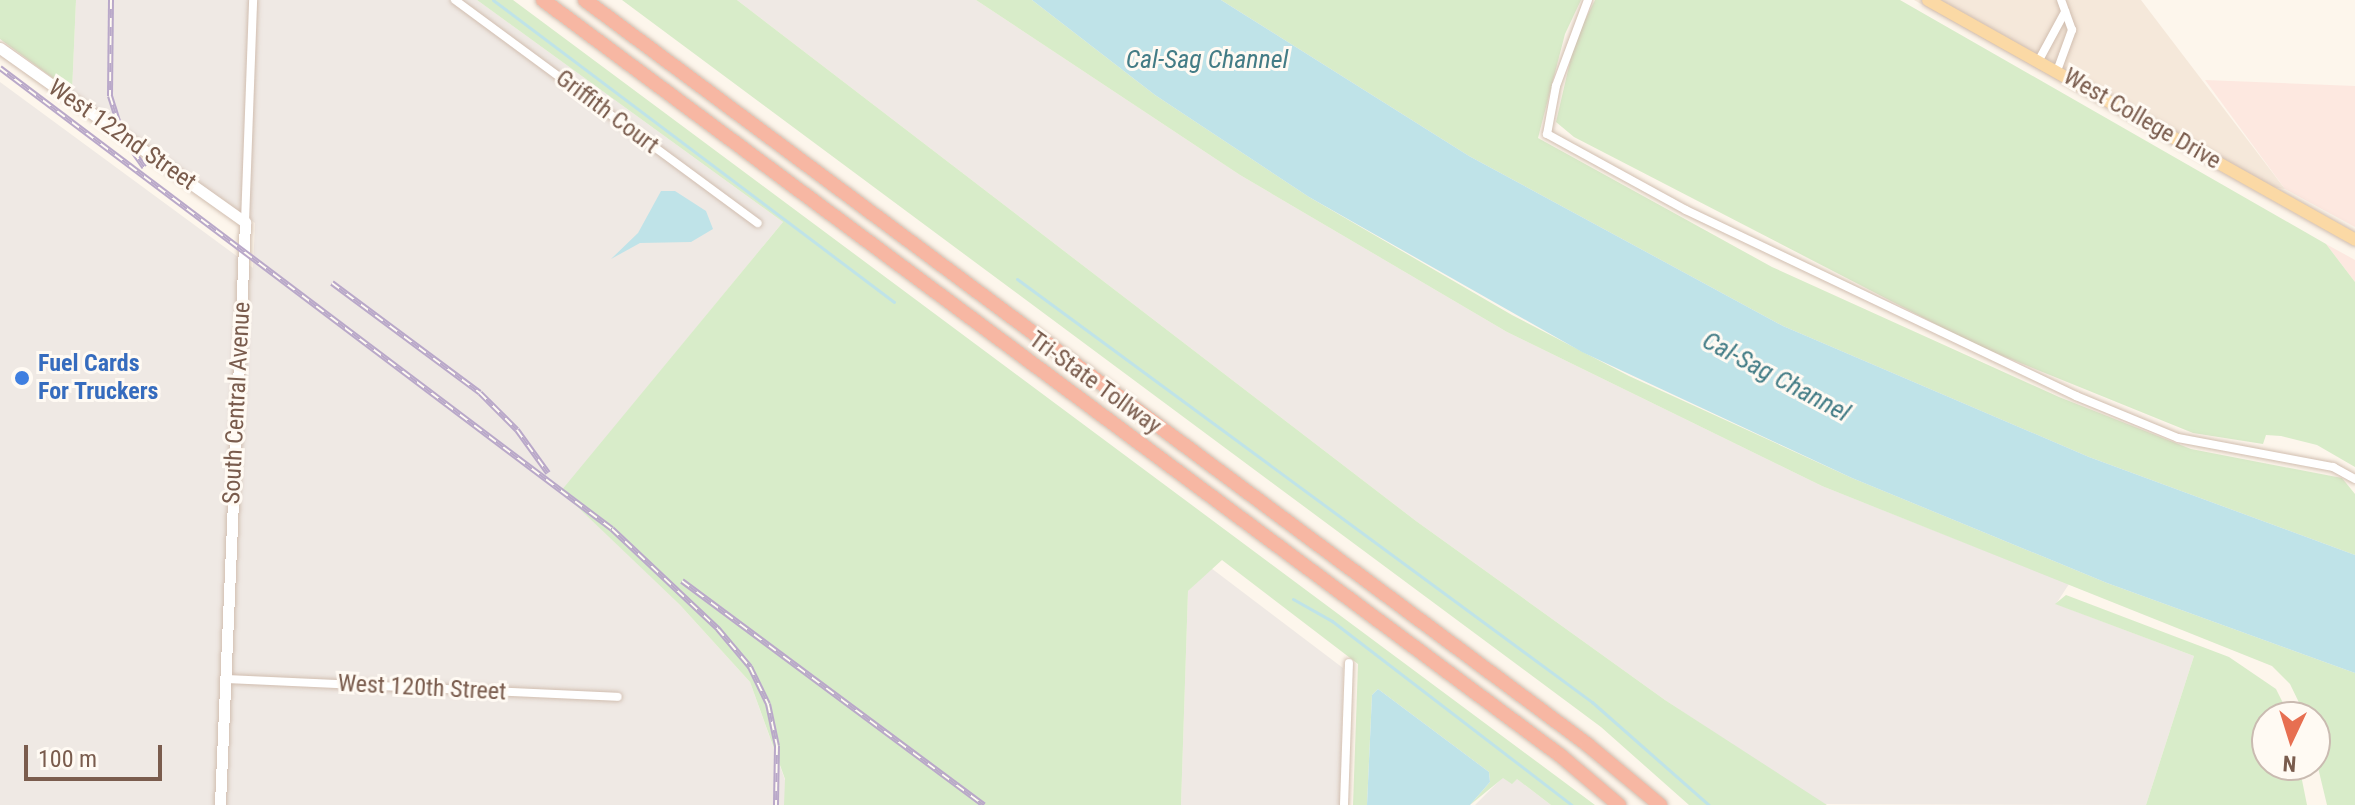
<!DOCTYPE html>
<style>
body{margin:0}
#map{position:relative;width:2355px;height:805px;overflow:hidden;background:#fdf6ec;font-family:"Roboto Condensed",sans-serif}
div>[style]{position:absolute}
.residential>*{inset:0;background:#f5e8da}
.commercial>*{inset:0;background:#fde8e0}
.industrial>*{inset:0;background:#efe9e4}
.green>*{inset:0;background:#d8ecc9}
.water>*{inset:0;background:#bfe3e8}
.stream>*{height:3px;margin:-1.5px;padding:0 1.5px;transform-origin:1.5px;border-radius:1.5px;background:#bfe3e8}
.roads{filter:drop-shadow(0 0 2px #d1beb0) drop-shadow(0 0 2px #d1beb0)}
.street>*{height:8px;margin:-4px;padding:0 4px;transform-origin:4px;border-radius:4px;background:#fff}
.secondary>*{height:11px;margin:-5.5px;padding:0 5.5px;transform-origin:5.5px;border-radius:5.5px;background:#fff}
.primary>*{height:12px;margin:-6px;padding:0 6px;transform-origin:6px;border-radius:6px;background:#fbd9a5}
.highway>*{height:14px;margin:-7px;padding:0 7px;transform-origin:7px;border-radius:7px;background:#f7b7a3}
.rail>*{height:6px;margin-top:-3px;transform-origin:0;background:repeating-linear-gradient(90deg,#fffaf3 0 9px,#b9a8c9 0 18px);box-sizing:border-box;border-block:2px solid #b9a8c9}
.dots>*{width:22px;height:22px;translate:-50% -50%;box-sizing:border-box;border:4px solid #fffaf3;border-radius:50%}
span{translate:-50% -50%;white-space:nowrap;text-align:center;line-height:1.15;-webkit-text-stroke:6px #fffaf3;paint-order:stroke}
.street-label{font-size:24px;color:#7a5c4d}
.shop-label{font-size:24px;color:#366cbe;font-weight:700}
.left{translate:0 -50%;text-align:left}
.water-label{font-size:26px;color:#437c86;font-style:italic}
.north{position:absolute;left:2251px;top:701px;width:80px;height:80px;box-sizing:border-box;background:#fffaf3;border:2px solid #cabbb1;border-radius:50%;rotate:184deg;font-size:22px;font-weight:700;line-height:32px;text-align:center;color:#7a5c4d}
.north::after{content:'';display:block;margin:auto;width:28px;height:36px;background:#e76f51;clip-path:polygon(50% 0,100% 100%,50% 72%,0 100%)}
.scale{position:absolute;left:24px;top:745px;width:138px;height:36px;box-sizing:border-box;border:4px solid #7a5c4d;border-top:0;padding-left:10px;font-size:24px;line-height:28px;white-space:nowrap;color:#7a5c4d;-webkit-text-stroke:6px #fffaf3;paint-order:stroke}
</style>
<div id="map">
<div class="residential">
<i style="clip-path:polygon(1914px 0,2141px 0,2285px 189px,2240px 182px)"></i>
</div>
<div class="commercial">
<i style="clip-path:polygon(2205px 80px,2355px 86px,2355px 227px,2285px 189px)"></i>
<i style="clip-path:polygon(2326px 244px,2355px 260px,2355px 282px)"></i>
</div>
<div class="industrial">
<i style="clip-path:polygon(76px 0,477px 0,783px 222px,562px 491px,680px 605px,750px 682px,785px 780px,785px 805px,0 805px,0 82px,253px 268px,255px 223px,72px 92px)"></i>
<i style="clip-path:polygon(737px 0,976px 0,1240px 175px,1507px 332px,1822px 486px,2069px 584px,2056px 604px,2194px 656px,2146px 805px,1823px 804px,1665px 700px,1416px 521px)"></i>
<i style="clip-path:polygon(1211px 568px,1343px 668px,1340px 805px,1181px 805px,1188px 591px)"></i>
<i style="clip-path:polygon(1508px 772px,1551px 805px,1475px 805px)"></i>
</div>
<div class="green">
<i style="clip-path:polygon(0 0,76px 0,72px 92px,0 39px)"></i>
<i style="clip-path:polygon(477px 0,513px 0,1595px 805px,1551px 805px,1517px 779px,1512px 784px,1503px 778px,1470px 805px,1490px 782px,1489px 772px,1378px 689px,1372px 695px,1367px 805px,1353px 805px,1358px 664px,1222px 560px,1188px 591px,1181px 805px,784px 805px,785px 779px,750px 682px,680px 605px,561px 491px,783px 222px)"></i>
<i style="clip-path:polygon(622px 0,737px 0,1416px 521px,1665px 700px,1827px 805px,1689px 805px,1601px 727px)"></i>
<i style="clip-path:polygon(976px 0,1032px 0,1155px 95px,1309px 197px,1512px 315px,1629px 376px,1852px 478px,2107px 583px,2355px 673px,2355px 805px,2327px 805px,2315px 755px,2315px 717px,2306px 717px,2290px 684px,2272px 666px,1822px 486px,1507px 332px,1240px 175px)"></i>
<i style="clip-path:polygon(1221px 0,1581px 0,1565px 34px,1538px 138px,1772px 267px,2059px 397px,2191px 449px,2342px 478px,2355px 494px,2355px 555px,2089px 457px,1783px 326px,1469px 156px)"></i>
<i style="clip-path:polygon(1595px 0,1900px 0,2326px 244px,2355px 282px,2355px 467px,2317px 445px,2281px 436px,2266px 435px,2263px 444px,2193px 433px,1976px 345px,1574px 137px,1556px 122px,1575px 40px)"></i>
<i style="clip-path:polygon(2066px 595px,2229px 657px,2276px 689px,2290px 717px,2267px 717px,2267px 765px,2299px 765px,2307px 805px,2146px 805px,2194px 656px,2055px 604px)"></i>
</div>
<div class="water">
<i style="clip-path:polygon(1032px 0,1221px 0,1469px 156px,1783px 326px,2089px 457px,2355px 555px,2355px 673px,2107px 583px,1852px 478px,1582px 352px,1309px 197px,1155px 95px)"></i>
<i style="clip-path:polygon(661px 191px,675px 191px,706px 211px,713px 229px,691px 242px,640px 243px,611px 259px,638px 233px)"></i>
<i style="clip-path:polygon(1378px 689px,1489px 772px,1490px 782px,1470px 805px,1367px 805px,1372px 695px)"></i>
</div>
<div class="stream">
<i style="left:493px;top:0;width:502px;rotate:36.98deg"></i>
<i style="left:1017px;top:279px;width:714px;rotate:36.34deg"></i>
<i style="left:1592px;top:702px;width:156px;rotate:41.4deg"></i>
<i style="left:1293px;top:599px;width:45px;rotate:29.4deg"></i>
<i style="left:1332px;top:621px;width:302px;rotate:37.5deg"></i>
</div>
<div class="roads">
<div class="street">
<i style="left:455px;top:0;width:376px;rotate:36.4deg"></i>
<i style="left:1588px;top:0;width:92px;rotate:110.4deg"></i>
<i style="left:1556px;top:86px;width:49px;rotate:100.6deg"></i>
<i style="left:1547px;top:134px;width:158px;rotate:28.7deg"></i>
<i style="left:1686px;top:210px;width:432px;rotate:25.5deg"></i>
<i style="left:2076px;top:396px;width:110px;rotate:22.4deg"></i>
<i style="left:2178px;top:438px;width:158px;rotate:10.6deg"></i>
<i style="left:2333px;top:467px;width:25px;rotate:29deg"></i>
<i style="left:2039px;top:60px;width:55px;rotate:-61.6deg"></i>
<i style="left:2057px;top:71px;width:44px;rotate:-69.9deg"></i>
<i style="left:2072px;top:30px;width:32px;rotate:-110deg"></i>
<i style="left:245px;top:222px;width:222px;rotate:-87.9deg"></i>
<i style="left:225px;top:679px;width:393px;rotate:2.6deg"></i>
<i style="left:1344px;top:805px;width:142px;rotate:-88deg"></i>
</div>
<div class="secondary">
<i style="left:0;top:48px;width:301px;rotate:35.4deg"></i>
<i style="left:245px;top:222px;width:584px;rotate:92.46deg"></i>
</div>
<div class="primary">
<i style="left:1928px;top:0;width:490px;rotate:29.3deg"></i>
</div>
<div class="highway">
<i style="left:543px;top:0;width:1268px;rotate:36.6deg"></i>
<i style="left:1561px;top:756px;width:76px;rotate:40.2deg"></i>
<i style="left:585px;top:0;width:1249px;rotate:36.6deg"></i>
<i style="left:1588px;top:745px;width:94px;rotate:39.8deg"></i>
</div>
</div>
<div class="rail">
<i style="left:111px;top:0;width:96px;rotate:90.6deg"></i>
<i style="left:110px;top:96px;width:43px;rotate:72.4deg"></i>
<i style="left:123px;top:137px;width:37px;rotate:55deg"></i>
<i style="left:0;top:68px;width:766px;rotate:36.99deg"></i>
<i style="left:612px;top:529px;width:146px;rotate:43.3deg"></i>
<i style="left:718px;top:629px;width:50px;rotate:49.9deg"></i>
<i style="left:750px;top:667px;width:41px;rotate:64.1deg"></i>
<i style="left:768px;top:704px;width:43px;rotate:77.9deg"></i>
<i style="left:777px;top:746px;width:59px;rotate:91deg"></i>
<i style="left:332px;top:283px;width:184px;rotate:36.6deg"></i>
<i style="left:480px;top:393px;width:52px;rotate:45deg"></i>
<i style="left:517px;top:430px;width:53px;rotate:54.2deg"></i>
<i style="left:682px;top:581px;width:376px;rotate:36.6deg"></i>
</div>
<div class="dots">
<i style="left:22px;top:378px;background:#3f7fe0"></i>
</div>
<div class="street-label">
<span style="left:607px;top:112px;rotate:37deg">Griffith Court</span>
<span style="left:2142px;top:119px;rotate:30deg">West College Drive</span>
<span style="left:122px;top:135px;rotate:35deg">West 122nd Street</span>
<span style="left:1095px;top:383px;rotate:36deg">Tri-State Tollway</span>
<span style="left:237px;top:403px;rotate:-87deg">South Central Avenue</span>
<span style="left:422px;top:688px;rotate:3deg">West 120th Street</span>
</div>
<div class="shop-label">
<span class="left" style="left:38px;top:378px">Fuel Cards<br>For Truckers</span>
</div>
<div class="water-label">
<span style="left:1207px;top:60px">Cal-Sag Channel</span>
<span style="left:1776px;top:377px;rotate:28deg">Cal-Sag Channel</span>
</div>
<div class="north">N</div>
<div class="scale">100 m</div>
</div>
